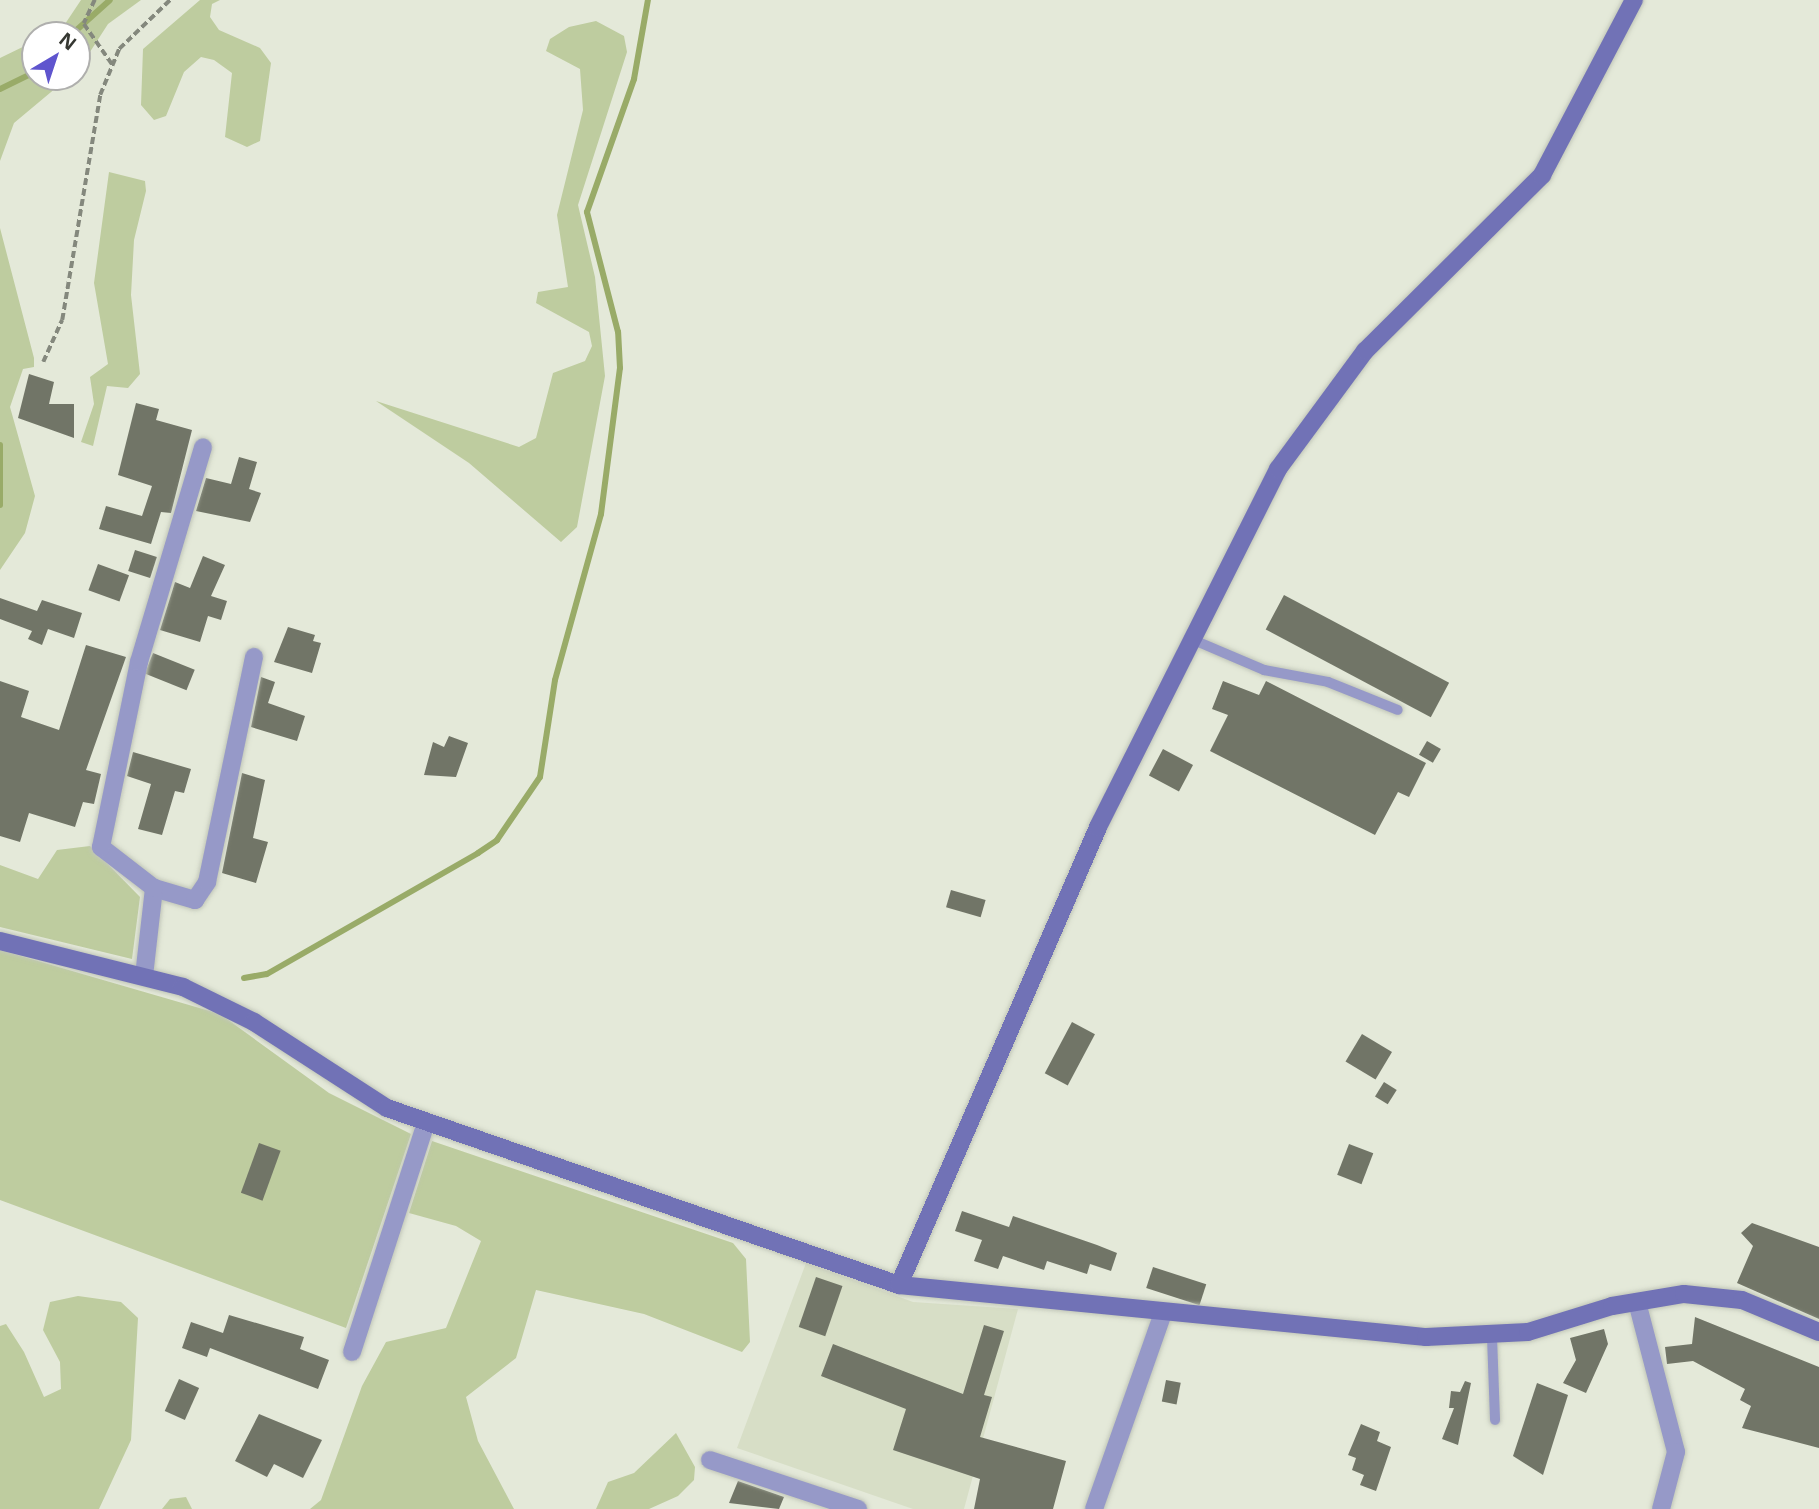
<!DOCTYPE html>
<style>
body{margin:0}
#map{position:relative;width:1819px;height:1509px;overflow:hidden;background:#e4e9d9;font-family:"Noto Sans",sans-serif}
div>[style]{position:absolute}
.built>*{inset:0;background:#d7dec6}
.green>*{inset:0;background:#becc9f}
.stream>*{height:6px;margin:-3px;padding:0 3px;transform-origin:3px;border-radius:3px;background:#99ab68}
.building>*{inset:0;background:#717567;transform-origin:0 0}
.path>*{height:3.5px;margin-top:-1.75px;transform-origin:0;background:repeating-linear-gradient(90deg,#84887d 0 7px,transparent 0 10.5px)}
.roads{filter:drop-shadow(0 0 2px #c1c6b8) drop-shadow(0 0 2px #c1c6b8)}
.lane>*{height:10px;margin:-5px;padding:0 5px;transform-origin:5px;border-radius:5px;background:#9699c8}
.street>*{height:18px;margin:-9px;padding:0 9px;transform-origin:9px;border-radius:9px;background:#9699c8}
.secondary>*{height:18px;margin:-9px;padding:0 9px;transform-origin:9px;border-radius:9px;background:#7172b6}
span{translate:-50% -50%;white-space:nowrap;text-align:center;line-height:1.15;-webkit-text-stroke:7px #fff;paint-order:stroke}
.north{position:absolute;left:21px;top:21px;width:70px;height:70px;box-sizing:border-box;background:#fff;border:2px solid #afafad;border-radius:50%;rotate:39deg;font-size:19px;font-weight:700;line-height:28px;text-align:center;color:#363832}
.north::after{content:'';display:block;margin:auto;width:24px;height:32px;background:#5f55ce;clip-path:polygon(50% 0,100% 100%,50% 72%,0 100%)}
</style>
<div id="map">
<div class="built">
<i style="clip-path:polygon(806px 1263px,913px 1302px,1018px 1309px,964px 1509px,913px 1509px,737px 1448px)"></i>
</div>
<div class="green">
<i style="clip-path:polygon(81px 0,141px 0,108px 24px,77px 72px,77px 35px,49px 35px,63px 27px)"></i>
<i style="clip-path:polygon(200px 0,220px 0,212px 4px,210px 17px,219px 30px,260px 48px,271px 63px,260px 141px,247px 147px,225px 137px,232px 73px,214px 60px,201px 57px,184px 72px,166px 116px,154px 120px,141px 105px,143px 49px)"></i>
<i style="clip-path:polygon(596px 21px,624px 36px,627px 52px,578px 205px,595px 277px,605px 376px,577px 527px,561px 542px,469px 463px,376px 401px,519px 447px,536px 438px,553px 373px,585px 361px,592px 346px,589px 332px,536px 303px,538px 292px,568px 287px,557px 215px,583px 110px,580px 69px,546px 51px,550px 39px,569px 27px)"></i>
<i style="clip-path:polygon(35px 41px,35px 77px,69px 77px,14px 123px,0 161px,0 58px)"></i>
<i style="clip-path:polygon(109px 172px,145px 181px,146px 191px,134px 240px,131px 295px,140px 374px,128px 388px,107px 386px,93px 446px,81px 442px,94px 404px,90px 377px,108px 364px,94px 283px)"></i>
<i style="clip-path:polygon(0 228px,34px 358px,34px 367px,23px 369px,10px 407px,35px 496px,25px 533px,0 570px)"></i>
<i style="clip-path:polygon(90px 846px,140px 897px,132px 959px,0 927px,0 865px,38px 879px,57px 850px)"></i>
<i style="clip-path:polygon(0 950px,220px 1014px,329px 1093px,411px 1134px,346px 1328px,0 1200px)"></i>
<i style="clip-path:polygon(432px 1141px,733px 1243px,746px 1259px,750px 1342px,742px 1352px,644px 1314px,536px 1290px,516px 1358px,466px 1397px,478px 1441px,514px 1509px,310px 1509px,321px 1500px,362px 1386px,386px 1342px,446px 1328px,481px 1241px,456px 1226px,409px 1213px)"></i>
<i style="clip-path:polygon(78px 1296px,121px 1302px,138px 1318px,131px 1440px,99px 1509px,0 1509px,0 1326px,6px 1324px,24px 1352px,44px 1397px,61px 1389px,60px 1362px,43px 1330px,50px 1302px)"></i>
<i style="clip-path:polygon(676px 1433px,695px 1467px,694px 1480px,678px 1496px,649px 1509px,596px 1509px,608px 1482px,634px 1473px)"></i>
<i style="clip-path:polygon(186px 1497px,192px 1509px,162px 1509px,170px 1499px)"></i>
</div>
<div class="stream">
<i style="left:71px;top:35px;width:52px;rotate:-41.9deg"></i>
<i style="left:0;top:89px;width:39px;rotate:-26deg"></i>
<i style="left:0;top:445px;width:60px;rotate:90deg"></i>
<i style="left:244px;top:978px;width:23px;rotate:-10deg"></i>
<i style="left:267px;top:974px;width:243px;rotate:-29.8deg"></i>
<i style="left:478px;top:853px;width:23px;rotate:-34deg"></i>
<i style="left:497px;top:840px;width:76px;rotate:-55.7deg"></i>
<i style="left:540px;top:777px;width:98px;rotate:-81.2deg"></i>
<i style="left:555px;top:680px;width:172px;rotate:-74.5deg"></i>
<i style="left:601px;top:514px;width:147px;rotate:-82.6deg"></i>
<i style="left:620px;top:368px;width:36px;rotate:-93deg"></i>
<i style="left:618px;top:332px;width:124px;rotate:-104.5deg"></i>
<i style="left:587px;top:212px;width:141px;rotate:-70.5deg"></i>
<i style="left:634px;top:79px;width:80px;rotate:-80deg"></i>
</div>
<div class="building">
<i style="clip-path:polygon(29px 374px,54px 382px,49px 404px,74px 404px,74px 438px,18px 418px)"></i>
<i style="clip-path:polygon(136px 403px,159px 409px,156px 420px,192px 430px,171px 513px,161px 512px,151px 544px,99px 529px,106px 506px,142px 516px,152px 486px,118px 475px)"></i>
<i style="clip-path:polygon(239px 457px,257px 462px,249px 489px,261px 493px,250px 522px,196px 511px,206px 478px,231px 484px)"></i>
<i style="left:135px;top:550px;width:23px;height:22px;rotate:18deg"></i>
<i style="clip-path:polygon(203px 556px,225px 565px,211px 596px,227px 601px,221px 620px,208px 616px,200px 642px,160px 630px,175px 582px,190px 588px)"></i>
<i style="left:98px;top:564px;width:33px;height:28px;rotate:20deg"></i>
<i style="left:1284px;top:595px;width:187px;height:39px;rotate:28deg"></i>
<i style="clip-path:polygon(0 598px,37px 611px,42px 600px,82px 613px,74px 638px,48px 629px,42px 645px,28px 639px,32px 631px,0 619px)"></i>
<i style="clip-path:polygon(288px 627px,315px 635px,313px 641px,321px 643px,312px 673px,274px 662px)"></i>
<i style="clip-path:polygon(86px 645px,126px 657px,86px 770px,101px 774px,94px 804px,83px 802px,75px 827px,29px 813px,20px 842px,0 836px,0 681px,29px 691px,21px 717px,59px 730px)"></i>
<i style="left:153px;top:653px;width:45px;height:22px;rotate:22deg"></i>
<i style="clip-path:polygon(261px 677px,275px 682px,268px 703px,305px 716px,297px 741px,251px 727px)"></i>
<i style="clip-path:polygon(1223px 681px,1259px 695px,1266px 681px,1426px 763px,1409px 797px,1398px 792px,1375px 835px,1210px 751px,1228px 715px,1212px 709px)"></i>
<i style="clip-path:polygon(449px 736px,468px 743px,456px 777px,424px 775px,433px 742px,444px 747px)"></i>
<i style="left:1427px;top:741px;width:16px;height:16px;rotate:30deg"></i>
<i style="left:1163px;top:749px;width:34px;height:30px;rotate:28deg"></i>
<i style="clip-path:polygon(133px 752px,191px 769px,184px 793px,175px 791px,162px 835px,138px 829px,151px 784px,127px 776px)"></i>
<i style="clip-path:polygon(242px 773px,265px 780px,253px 838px,268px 842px,256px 883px,222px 873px)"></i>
<i style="left:951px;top:890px;width:36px;height:18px;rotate:16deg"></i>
<i style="left:1072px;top:1022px;width:26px;height:58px;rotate:28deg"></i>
<i style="left:1362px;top:1034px;width:35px;height:32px;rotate:31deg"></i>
<i style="left:1384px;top:1082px;width:15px;height:17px;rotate:32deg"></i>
<i style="left:259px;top:1143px;width:23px;height:53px;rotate:20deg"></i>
<i style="left:1349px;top:1144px;width:26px;height:33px;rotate:21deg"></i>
<i style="clip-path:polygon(962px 1211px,1009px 1227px,1013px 1216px,1097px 1245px,1117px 1253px,1111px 1271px,1090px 1264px,1087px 1274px,1047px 1261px,1044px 1270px,1003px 1256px,998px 1269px,974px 1261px,982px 1240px,955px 1231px)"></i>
<i style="clip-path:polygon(1752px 1223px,1819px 1247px,1819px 1319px,1737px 1283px,1753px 1246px,1741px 1233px)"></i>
<i style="left:1153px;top:1267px;width:56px;height:22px;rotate:18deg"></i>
<i style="left:816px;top:1277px;width:28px;height:53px;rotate:19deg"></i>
<i style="clip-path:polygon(229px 1315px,304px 1337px,300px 1349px,329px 1360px,318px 1389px,210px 1348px,207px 1357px,182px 1348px,191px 1322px,223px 1333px)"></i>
<i style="clip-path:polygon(1695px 1317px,1819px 1367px,1819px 1448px,1742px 1428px,1751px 1406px,1740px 1400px,1745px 1389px,1693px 1361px,1667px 1364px,1665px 1347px,1692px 1344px)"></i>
<i style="clip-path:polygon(984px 1325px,1004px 1331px,984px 1395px,992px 1397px,980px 1437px,1066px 1461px,1053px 1509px,974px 1509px,980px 1479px,893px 1450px,906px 1409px,821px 1376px,833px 1344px,963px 1394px)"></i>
<i style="clip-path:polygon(1604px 1329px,1608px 1344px,1586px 1393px,1563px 1383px,1576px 1360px,1570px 1338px)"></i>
<i style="left:179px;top:1379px;width:22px;height:35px;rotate:24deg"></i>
<i style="left:1166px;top:1380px;width:15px;height:22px;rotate:11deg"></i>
<i style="clip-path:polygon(1465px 1381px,1471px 1383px,1458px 1445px,1442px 1439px,1454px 1408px,1449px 1408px,1451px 1391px,1460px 1392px)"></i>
<i style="clip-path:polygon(1537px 1383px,1568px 1395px,1543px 1475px,1513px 1456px)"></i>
<i style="clip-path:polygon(259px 1414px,322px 1440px,303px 1478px,274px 1464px,267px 1477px,235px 1461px)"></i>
<i style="clip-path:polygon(1361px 1424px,1380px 1432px,1377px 1441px,1391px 1447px,1376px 1491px,1360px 1485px,1364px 1475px,1352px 1470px,1356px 1458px,1348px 1455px)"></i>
<i style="clip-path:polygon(738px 1481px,784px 1497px,779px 1509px,729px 1503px)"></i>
</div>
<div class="path">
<i style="left:95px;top:0;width:26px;rotate:115deg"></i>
<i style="left:84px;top:24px;width:49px;rotate:55deg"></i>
<i style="left:43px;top:362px;width:46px;rotate:-65.7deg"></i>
<i style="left:62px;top:320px;width:228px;rotate:-80.4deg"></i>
<i style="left:100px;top:95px;width:50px;rotate:-67.6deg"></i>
<i style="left:119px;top:49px;width:71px;rotate:-43.9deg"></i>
</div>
<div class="roads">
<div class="lane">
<i style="left:1189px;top:638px;width:82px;rotate:23.1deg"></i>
<i style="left:1264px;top:670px;width:65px;rotate:10.6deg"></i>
<i style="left:1328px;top:682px;width:75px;rotate:21.8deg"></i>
<i style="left:1492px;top:1337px;width:83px;rotate:87.9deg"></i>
</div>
<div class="street">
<i style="left:154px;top:888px;width:43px;rotate:16.3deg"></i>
<i style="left:195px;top:900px;width:22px;rotate:-56deg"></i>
<i style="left:207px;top:882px;width:230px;rotate:-78.2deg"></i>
<i style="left:144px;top:976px;width:89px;rotate:-83.5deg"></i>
<i style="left:154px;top:888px;width:67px;rotate:-142.3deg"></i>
<i style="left:101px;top:847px;width:189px;rotate:-78.4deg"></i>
<i style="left:139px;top:662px;width:224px;rotate:-73.4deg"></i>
<i style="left:1637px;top:1302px;width:155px;rotate:75.4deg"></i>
<i style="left:1676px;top:1452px;width:59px;rotate:104.7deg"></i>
<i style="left:352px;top:1352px;width:241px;rotate:-72.1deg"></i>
<i style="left:710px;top:1460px;width:156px;rotate:18.3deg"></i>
<i style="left:1094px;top:1509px;width:208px;rotate:-70.6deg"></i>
</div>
<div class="secondary">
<i style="left:0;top:941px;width:189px;rotate:14.1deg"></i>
<i style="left:183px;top:987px;width:79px;rotate:26.2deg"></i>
<i style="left:254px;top:1022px;width:158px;rotate:32.9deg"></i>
<i style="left:387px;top:1108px;width:542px;rotate:19.07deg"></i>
<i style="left:899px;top:1285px;width:530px;rotate:5.64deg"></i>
<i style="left:1426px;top:1337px;width:102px;rotate:-2.8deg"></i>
<i style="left:1528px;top:1332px;width:88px;rotate:-17.2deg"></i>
<i style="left:1612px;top:1306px;width:73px;rotate:-9.5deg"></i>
<i style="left:1684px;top:1294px;width:58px;rotate:5.9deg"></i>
<i style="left:1742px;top:1300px;width:83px;rotate:22.6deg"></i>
<i style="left:899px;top:1285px;width:499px;rotate:-66.5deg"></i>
<i style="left:1098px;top:827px;width:401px;rotate:-63.3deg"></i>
<i style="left:1278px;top:469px;width:147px;rotate:-53.6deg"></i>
<i style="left:1365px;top:351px;width:250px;rotate:-44.8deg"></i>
<i style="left:1542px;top:175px;width:198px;rotate:-62.3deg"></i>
</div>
</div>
<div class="north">N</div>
</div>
